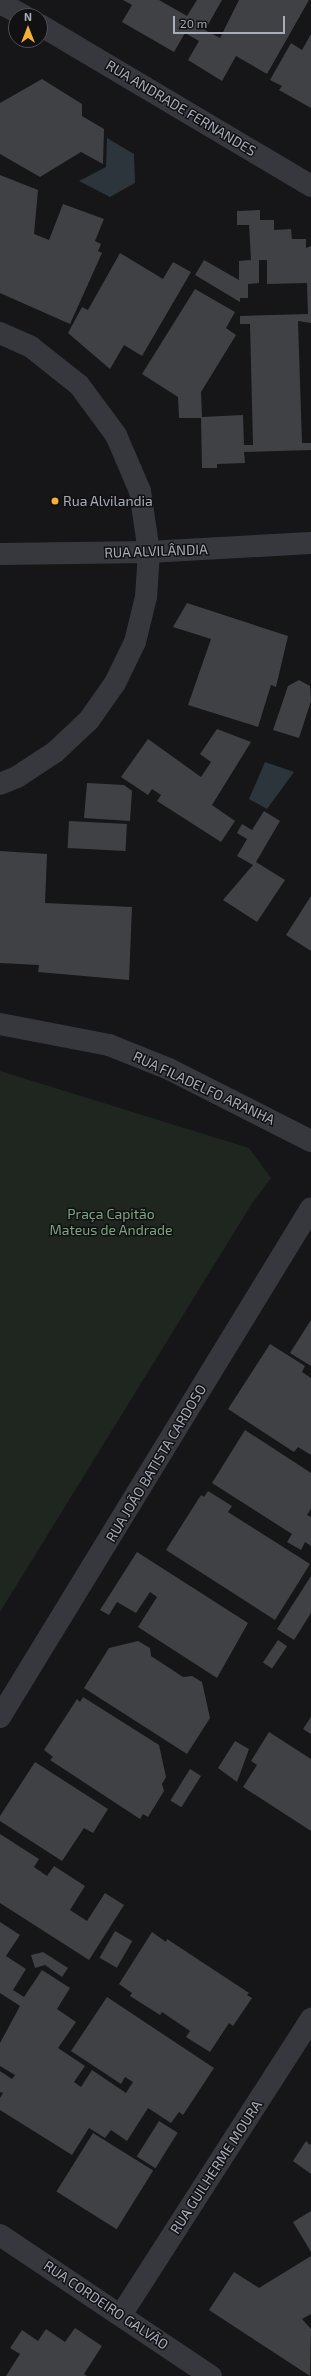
<!DOCTYPE html>
<meta charset="utf-8">
<style>
body{margin:0}
#map{position:relative;width:311px;height:2376px;overflow:hidden;background:#161618;font-family:"Exo 2",sans-serif}
div>[style]{position:absolute}
.green>*{inset:0;background:#1e261f}
.water>*{inset:0;background:#2c353c}
.building>*{inset:0;background:#404145;transform-origin:0 0}
.minor>*{height:22px;margin:-11px;padding:0 11px;transform-origin:11px;border-radius:11px;background:#37383d}
.tertiary>*{height:22px;margin:-11px;padding:0 11px;transform-origin:11px;border-radius:11px;background:#37383d}
.dots>*{width:11px;height:11px;translate:-50% -50%;box-sizing:border-box;border:2px solid #111113;border-radius:50%}
span{translate:-50% -50%;white-space:nowrap;text-align:center;line-height:1.15;-webkit-text-stroke:3px #111113;paint-order:stroke}
.street-label{font-size:14px;color:#a8adb8}
.poi-label{font-size:14px;color:#a8adb8}
.left{translate:0 -50%;text-align:left}
.park-label{font-size:14px;color:#7fa381}
.north{position:absolute;left:8px;top:8px;width:40px;height:40px;box-sizing:border-box;background:#111113;border:1px solid #4d4f55;border-radius:50%;rotate:0deg;font-size:11px;font-weight:700;line-height:16px;text-align:center;color:#a8adb8}
.north::after{content:'';display:block;margin:auto;width:14px;height:18px;background:#f2b134;clip-path:polygon(50% 0,100% 100%,50% 72%,0 100%)}
.scale{position:absolute;left:173px;top:16px;width:112px;height:18px;box-sizing:border-box;border:2px solid #a8adb8;border-top:0;padding-left:5px;font-size:12px;line-height:14px;white-space:nowrap;color:#a8adb8;-webkit-text-stroke:3px #111113;paint-order:stroke}
</style>
<div id="map">
<div class="green">
<i style="clip-path:polygon(0 1071px,249px 1148px,271px 1178px,251px 1205px,0 1612px)"></i>
</div>
<div class="water">
<i style="clip-path:polygon(107px 138px,134px 154px,135px 183px,110px 197px,79px 181px,106px 167px)"></i>
<i style="clip-path:polygon(265px 762px,294px 772px,267px 809px,249px 799px)"></i>
</div>
<div class="building">
<i style="clip-path:polygon(123px 0,159px 0,187px 16px,197px 0,222px 0,205px 30px,220px 38px,239px 0,309px 0,267px 74px,236px 56px,222px 81px,188px 60px,199px 41px,185px 33px,174px 52px,122px 22px,132px 5px)"></i>
<i style="clip-path:polygon(311px 34px,311px 108px,279px 90px,282px 86px,270px 80px,291px 43px,302px 50px)"></i>
<i style="clip-path:polygon(42px 79px,82px 104px,82px 116px,104px 129px,103px 164px,81px 152px,40px 177px,0 154px,0 103px)"></i>
<i style="clip-path:polygon(0 175px,38px 190px,34px 234px,49px 240px,63px 204px,104px 219px,95px 241px,101px 244px,98px 251px,102px 253px,70px 324px,0 293px)"></i>
<i style="clip-path:polygon(260px 210px,260px 220px,274px 220px,274px 230px,291px 229px,292px 239px,306px 239px,306px 248px,311px 246px,311px 323px,298px 321px,302px 443px,311px 443px,311px 450px,244px 452px,245px 463px,217px 464px,217px 468px,202px 468px,201px 418px,179px 418px,178px 397px,142px 374px,195px 289px,235px 312px,226px 328px,236px 335px,201px 392px,202px 417px,243px 415px,244px 445px,253px 445px,250px 324px,240px 324px,240px 316px,308px 314px,307px 283px,267px 284px,267px 260px,259px 260px,259px 283px,248px 284px,248px 298px,240px 298px,240px 302px,195px 275px,204px 260px,239px 280px,239px 261px,251px 260px,249px 225px,237px 225px,237px 211px)"></i>
<i style="clip-path:polygon(120px 253px,163px 279px,173px 262px,191px 272px,142px 356px,124px 345px,110px 369px,68px 333px,82px 307px,88px 310px)"></i>
<i style="clip-path:polygon(187px 603px,288px 636px,276px 687px,271px 685px,258px 727px,188px 705px,211px 639px,173px 627px)"></i>
<i style="clip-path:polygon(299px 680px,310px 686px,311px 701px,299px 738px,273px 730px,288px 686px)"></i>
<i style="clip-path:polygon(217px 729px,251px 742px,212px 805px,235px 821px,221px 842px,157px 801px,161px 795px,152px 789px,148px 795px,121px 777px,148px 739px,201px 777px,211px 762px,200px 754px)"></i>
<i style="clip-path:polygon(87px 783px,124px 785px,132px 791px,130px 821px,84px 818px)"></i>
<i style="clip-path:polygon(264px 811px,280px 821px,256px 862px,285px 880px,257px 922px,223px 900px,253px 865px,237px 856px,247px 839px,237px 833px,242px 824px,252px 830px)"></i>
<i style="left:69px;top:821px;width:58px;height:27px;rotate:3deg"></i>
<i style="clip-path:polygon(0 851px,47px 854px,45px 903px,132px 907px,129px 980px,38px 972px,39px 965px,0 963px)"></i>
<i style="clip-path:polygon(311px 896px,311px 951px,286px 935px)"></i>
<i style="clip-path:polygon(311px 1320px,311px 1366px,290px 1353px)"></i>
<i style="clip-path:polygon(270px 1344px,305px 1366px,302px 1372px,311px 1378px,311px 1455px,298px 1447px,294px 1452px,228px 1409px)"></i>
<i style="clip-path:polygon(245px 1430px,311px 1473px,311px 1509px,307px 1515px,311px 1517px,311px 1546px,305px 1542px,301px 1550px,287px 1542px,292px 1534px,212px 1483px)"></i>
<i style="clip-path:polygon(208px 1491px,232px 1506px,228px 1512px,310px 1564px,275px 1620px,166px 1550px,201px 1495px,204px 1497px)"></i>
<i style="clip-path:polygon(137px 1552px,248px 1623px,217px 1678px,138px 1627px,157px 1597px,150px 1592px,136px 1613px,117px 1602px,109px 1615px,100px 1610px)"></i>
<i style="clip-path:polygon(311px 1576px,311px 1613px,294px 1640px,277px 1629px)"></i>
<i style="left:278px;top:1640px;width:11px;height:27px;rotate:34deg"></i>
<i style="clip-path:polygon(138px 1641px,150px 1648px,151px 1656px,183px 1677px,192px 1676px,202px 1682px,210px 1718px,187px 1754px,84px 1688px,109px 1648px)"></i>
<i style="clip-path:polygon(83px 1697px,159px 1745px,166px 1777px,162px 1784px,164px 1791px,148px 1817px,143px 1814px,140px 1819px,50px 1760px,53px 1757px,44px 1750px,77px 1699px,80px 1702px)"></i>
<i style="clip-path:polygon(311px 1717px,311px 1734px,303px 1729px)"></i>
<i style="clip-path:polygon(269px 1732px,311px 1759px,311px 1831px,243px 1787px,257px 1765px,251px 1761px)"></i>
<i style="clip-path:polygon(235px 1741px,249px 1749px,237px 1782px,218px 1768px)"></i>
<i style="clip-path:polygon(35px 1762px,108px 1809px,93px 1833px,84px 1828px,62px 1861px,0 1821px,0 1816px)"></i>
<i style="left:190px;top:1769px;width:13px;height:37px;rotate:32deg"></i>
<i style="clip-path:polygon(0 1834px,39px 1859px,34px 1867px,47px 1876px,54px 1866px,85px 1886px,70px 1910px,87px 1921px,105px 1893px,124px 1905px,89px 1960px,0 1903px)"></i>
<i style="clip-path:polygon(0 1922px,20px 1935px,6px 1956px,26px 1969px,13px 1990px,24px 1997px,42px 1970px,70px 1988px,57px 2009px,76px 2022px,58px 2048px,85px 2066px,74px 2082px,81px 2087px,92px 2070px,126px 2093px,133px 2082px,125px 2077px,121px 2084px,71px 2051px,107px 1997px,214px 2068px,183px 2115px,179px 2112px,171px 2123px,148px 2108px,127px 2141px,111px 2130px,105px 2138px,89px 2128px,72px 2155px,0 2110px,0 2098px,3px 2093px,0 2092px,0 2071px,12px 2079px,15px 2075px,0 2066px,0 2043px,20px 2006px,0 1993px)"></i>
<i style="left:115px;top:1931px;width:20px;height:31px;rotate:30deg"></i>
<i style="clip-path:polygon(152px 1932px,166px 1942px,167px 1939px,249px 1993px,247px 1995px,252px 1998px,233px 2026px,229px 2023px,210px 2052px,186px 2037px,190px 2031px,162px 2012px,160px 2015px,130px 1996px,132px 1993px,119px 1984px)"></i>
<i style="clip-path:polygon(43px 1952px,68px 1968px,62px 1977px,45px 1965px,35px 1968px,31px 1955px)"></i>
<i style="left:159px;top:2121px;width:22px;height:42px;rotate:32deg"></i>
<i style="left:93px;top:2133px;width:71px;height:69px;rotate:32deg"></i>
<i style="clip-path:polygon(306px 2141px,310px 2145px,311px 2143px,311px 2174px,293px 2161px)"></i>
<i style="clip-path:polygon(311px 2211px,311px 2252px,293px 2222px)"></i>
<i style="clip-path:polygon(311px 2256px,311px 2314px,302px 2319px,311px 2329px,310px 2376px,209px 2310px,234px 2272px,259px 2288px)"></i>
<i style="clip-path:polygon(75px 2328px,102px 2346px,84px 2374px,87px 2376px,6px 2376px,20px 2354px,10px 2348px,22px 2330px,38px 2341px,46px 2329px,65px 2342px)"></i>
</div>
<div class="minor">
<i style="left:0;top:3px;width:27px;rotate:28deg"></i>
<i style="left:40px;top:25px;width:315px;rotate:30.7deg"></i>
<i style="left:0;top:1024px;width:111px;rotate:10.9deg"></i>
<i style="left:109px;top:1045px;width:65px;rotate:21.8deg"></i>
<i style="left:169px;top:1069px;width:159px;rotate:26.9deg"></i>
<i style="left:0;top:1717px;width:596px;rotate:-58.57deg"></i>
<i style="left:0;top:2235px;width:254px;rotate:33.8deg"></i>
<i style="left:121px;top:2315px;width:352px;rotate:-57.3deg"></i>
</div>
<div class="tertiary">
<i style="left:0;top:333px;width:34px;rotate:24deg"></i>
<i style="left:31px;top:347px;width:61px;rotate:38.4deg"></i>
<i style="left:79px;top:385px;width:62px;rotate:53.5deg"></i>
<i style="left:116px;top:435px;width:61px;rotate:66.8deg"></i>
<i style="left:140px;top:491px;width:62px;rotate:81.6deg"></i>
<i style="left:149px;top:552px;width:45px;rotate:93.8deg"></i>
<i style="left:146px;top:597px;width:46px;rotate:103.7deg"></i>
<i style="left:135px;top:642px;width:46px;rotate:116deg"></i>
<i style="left:115px;top:683px;width:45px;rotate:125.1deg"></i>
<i style="left:89px;top:720px;width:47px;rotate:136.7deg"></i>
<i style="left:55px;top:752px;width:45px;rotate:146.7deg"></i>
<i style="left:17px;top:777px;width:18px;rotate:158deg"></i>
<i style="left:0;top:554px;width:149px;rotate:-0.8deg"></i>
<i style="left:149px;top:552px;width:162px;rotate:-3.2deg"></i>
</div>
<div class="dots">
<i style="left:55px;top:501px;background:#f2b134"></i>
</div>
<div class="street-label">
<span style="left:181px;top:108px;rotate:31deg">RUA ANDRADE FERNANDES</span>
<span style="left:156px;top:551px;rotate:-2deg">RUA ALVILÂNDIA</span>
<span style="left:204px;top:1088px;rotate:25deg">RUA FILADELFO ARANHA</span>
<span style="left:156px;top:1463px;rotate:-59deg">RUA JOÃO BATISTA CARDOSO</span>
<span style="left:216px;top:2167px;rotate:-57deg">RUA GUILHERME MOURA</span>
<span style="left:106px;top:2305px;rotate:34deg">RUA CORDEIRO GALVÃO</span>
</div>
<div class="poi-label">
<span class="left" style="left:63px;top:501px">Rua Alvilandia</span>
</div>
<div class="park-label">
<span style="left:111px;top:1222px">Praça Capitão<br>Mateus de Andrade</span>
</div>
<div class="north">N</div>
<div class="scale">20 m</div>
</div>
